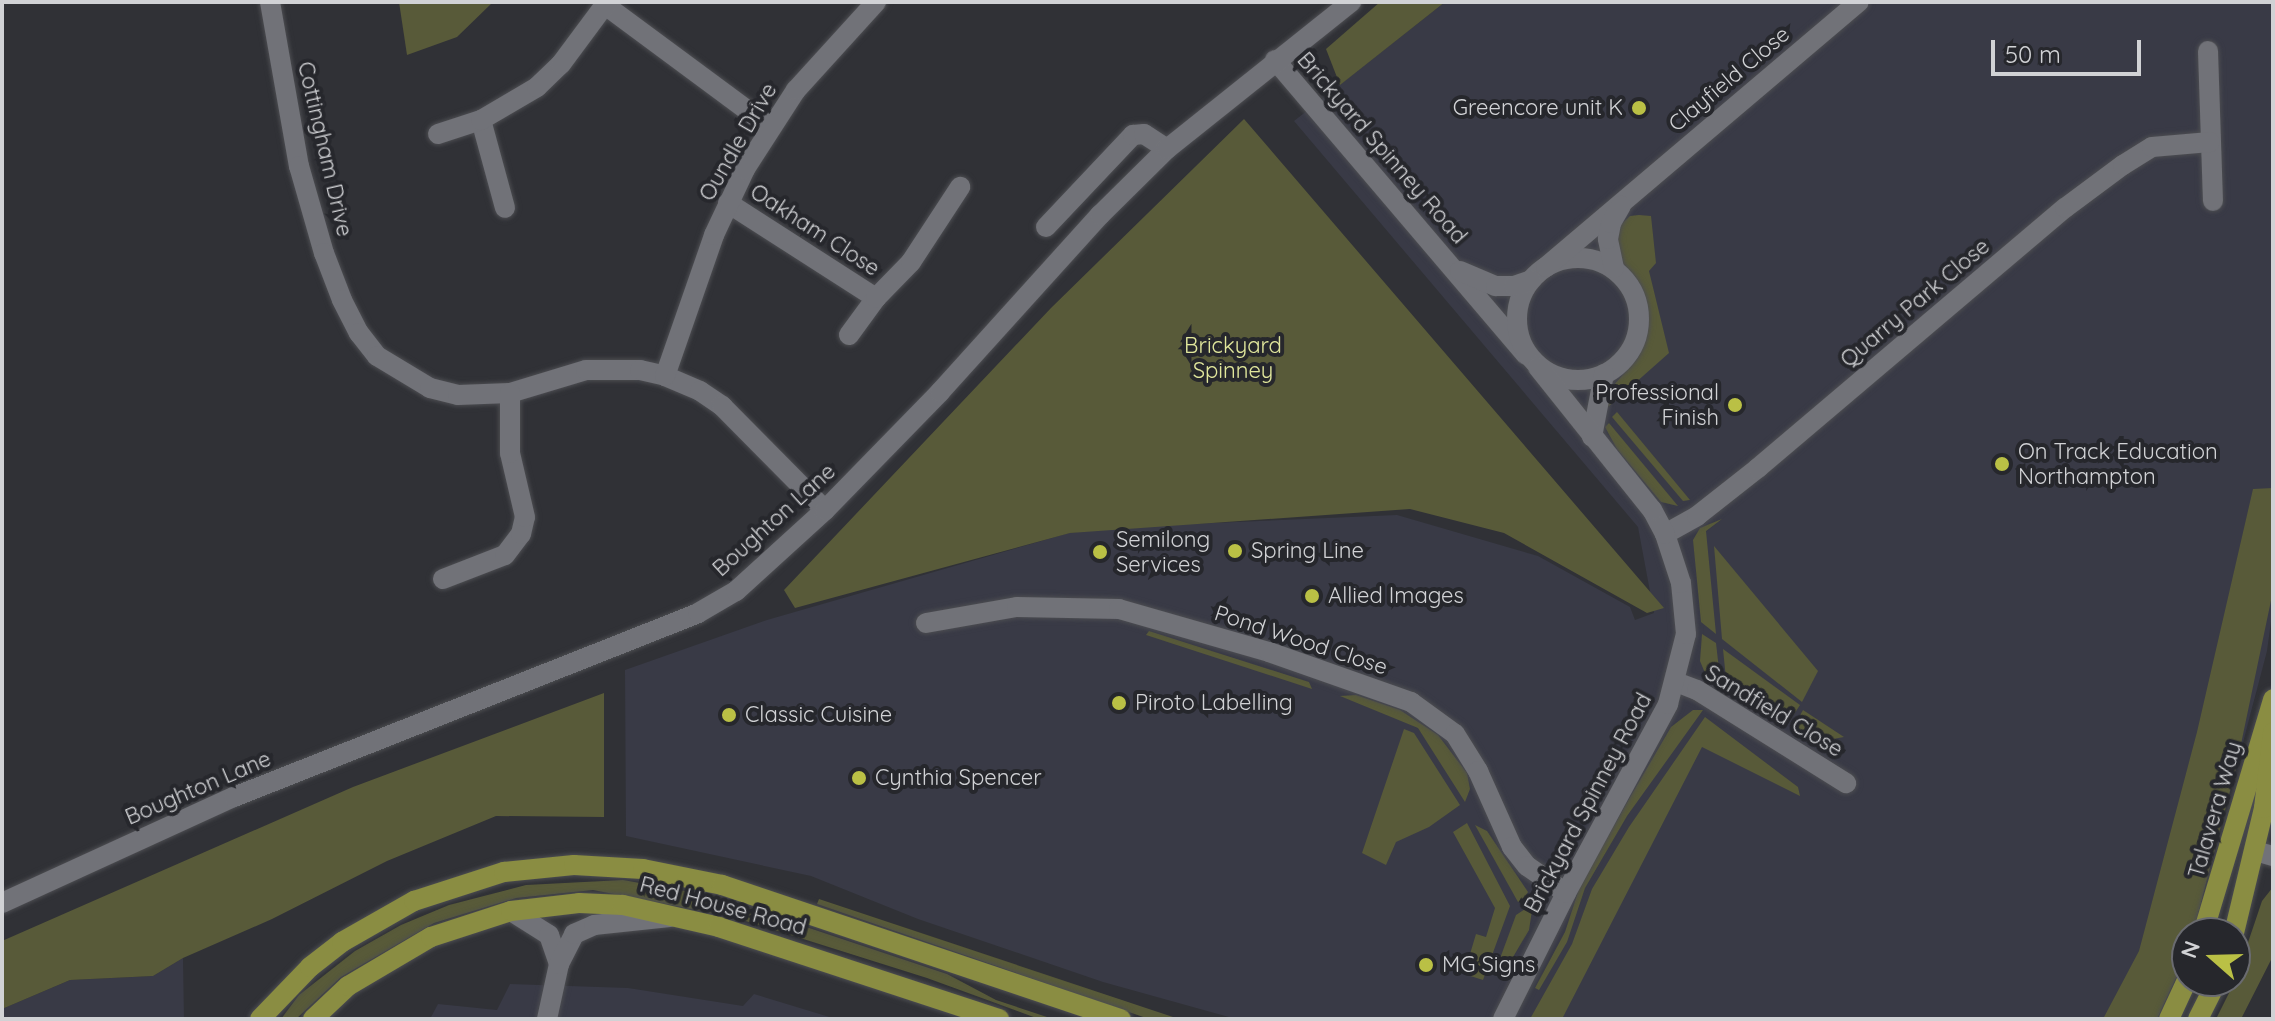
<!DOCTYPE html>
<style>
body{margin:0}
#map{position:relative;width:2275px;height:1021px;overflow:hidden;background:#303136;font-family:Quicksand,sans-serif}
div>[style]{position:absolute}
.built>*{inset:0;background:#393a46}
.green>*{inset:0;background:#585a39}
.roads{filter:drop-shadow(0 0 2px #4c4d51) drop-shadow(0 0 2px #4c4d51)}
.minor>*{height:20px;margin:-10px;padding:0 10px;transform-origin:10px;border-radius:10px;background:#717278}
.minor>.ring{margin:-10px;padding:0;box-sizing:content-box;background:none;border:20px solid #717278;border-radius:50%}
.major>*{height:20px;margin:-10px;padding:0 10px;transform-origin:10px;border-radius:10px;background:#8a8d42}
.dots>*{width:22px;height:22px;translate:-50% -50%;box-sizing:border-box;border:4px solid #26272c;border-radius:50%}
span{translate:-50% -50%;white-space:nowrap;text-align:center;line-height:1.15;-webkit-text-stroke:8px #26272c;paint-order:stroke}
.street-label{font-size:22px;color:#d1d2d5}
.poi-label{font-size:22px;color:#d1d2d5}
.right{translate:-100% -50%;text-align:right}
.left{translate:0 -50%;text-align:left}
.park-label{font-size:22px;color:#e1e79c}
.frame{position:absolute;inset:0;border:4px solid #d1d2d5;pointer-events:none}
.north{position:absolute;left:2171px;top:917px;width:80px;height:80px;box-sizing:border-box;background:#26272c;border:2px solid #6a6b70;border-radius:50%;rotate:290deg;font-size:22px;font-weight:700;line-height:32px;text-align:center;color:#d1d2d5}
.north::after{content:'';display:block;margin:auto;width:28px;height:36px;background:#bac045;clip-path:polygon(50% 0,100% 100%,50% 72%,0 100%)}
.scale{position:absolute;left:1991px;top:40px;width:150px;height:36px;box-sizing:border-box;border:4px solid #d1d2d5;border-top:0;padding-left:10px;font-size:24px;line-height:28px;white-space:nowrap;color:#d1d2d5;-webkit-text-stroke:6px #26272c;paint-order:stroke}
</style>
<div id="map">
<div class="built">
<i style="clip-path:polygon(1445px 2px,2273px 2px,2273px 607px,2267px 651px,2193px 933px,2187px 933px,2187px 954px,2158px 1019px,1236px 1019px,1103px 982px,918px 919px,811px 876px,626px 836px,625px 670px,767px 620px,1069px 533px,1118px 527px,1397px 515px,1538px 556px,1630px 607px,1635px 620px,1654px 613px,1638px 527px,1294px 121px)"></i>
<i style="clip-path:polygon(183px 958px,184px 1019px,2px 1019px,2px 1009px,70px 980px,153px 976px)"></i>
<i style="clip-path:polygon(510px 984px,628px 988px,743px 1006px,754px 994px,836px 1019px,430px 1019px,438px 1004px,497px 1010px)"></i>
</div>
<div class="green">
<i style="clip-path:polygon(399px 2px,493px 2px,457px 37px,407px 55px)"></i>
<i style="clip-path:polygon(1380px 2px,1445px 2px,1340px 85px,1326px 49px)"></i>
<i style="clip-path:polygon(1244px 119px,1664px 608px,1647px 613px,1504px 533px,1410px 509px,1070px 533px,795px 608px,784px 590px,1051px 308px)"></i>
<i style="clip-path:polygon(1639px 215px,1651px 216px,1656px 263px,1649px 271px,1669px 353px,1608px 407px,1611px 388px,1638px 358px,1646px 338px,1648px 320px,1643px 300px,1616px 263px,1616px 229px,1630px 216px)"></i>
<i style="clip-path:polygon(1617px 412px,1690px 500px,1683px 501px,1612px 417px)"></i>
<i style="clip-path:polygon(1609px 423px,1678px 506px,1661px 502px,1617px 449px,1605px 427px)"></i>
<i style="clip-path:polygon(2273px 488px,2273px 591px,2236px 768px,2193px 933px,2187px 933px,2187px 954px,2157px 1019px,2103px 1019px,2139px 951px,2197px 732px,2253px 489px)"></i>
<i style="clip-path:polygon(1722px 519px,1706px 531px,1716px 634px,1701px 622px,1693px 540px,1700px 528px)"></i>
<i style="clip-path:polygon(1714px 546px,1818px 671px,1802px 702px,1722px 639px)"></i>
<i style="clip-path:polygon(1149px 631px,1309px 682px,1312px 689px,1146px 635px)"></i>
<i style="clip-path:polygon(1702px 634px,1716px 643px,1721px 687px,1705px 673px,1700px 661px)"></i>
<i style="clip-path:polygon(1723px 649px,1800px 705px,1787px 725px,1727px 689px)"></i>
<i style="clip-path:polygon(604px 693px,604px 817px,496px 816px,387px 861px,272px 919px,183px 958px,153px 976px,70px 980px,2px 1009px,2px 941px,353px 787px)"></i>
<i style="clip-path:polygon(1356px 695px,1400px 710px,1438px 735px,1467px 773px,1470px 789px,1465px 802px,1418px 728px,1340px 696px)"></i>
<i style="clip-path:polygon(1693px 710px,1703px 710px,1627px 816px,1585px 888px,1567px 942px,1539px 990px,1535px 988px,1565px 932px,1580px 886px,1629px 799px,1671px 727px)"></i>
<i style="clip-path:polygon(1803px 710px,1844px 737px,1822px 741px,1793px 728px)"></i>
<i style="clip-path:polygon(1705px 717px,1798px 787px,1800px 796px,1702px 747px,1562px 1019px,1530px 1019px,1572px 944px,1592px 889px,1629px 827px)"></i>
<i style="clip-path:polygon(1404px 729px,1414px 733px,1460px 805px,1429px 827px,1396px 842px,1386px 865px,1362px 853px)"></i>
<i style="clip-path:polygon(1467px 823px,1510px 906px,1483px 980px,1464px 974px,1476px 934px,1486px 937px,1495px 908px,1453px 832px)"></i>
<i style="clip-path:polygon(1475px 825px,1487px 831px,1528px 892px,1525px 897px,1518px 902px)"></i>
<i style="clip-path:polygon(623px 880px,713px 896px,947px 974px,996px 1000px,1053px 1019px,1039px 1019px,927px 978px,733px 917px,593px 890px,516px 898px,434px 923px,341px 977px,296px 1019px,281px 1019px,299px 995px,355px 951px,401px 925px,449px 905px,526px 885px)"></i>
<i style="clip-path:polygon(2273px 887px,2273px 956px,2241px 1019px,2216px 1019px,2235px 981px,2262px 901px)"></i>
<i style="clip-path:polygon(819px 899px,1179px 1019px,1149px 1019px,817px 904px)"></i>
<i style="clip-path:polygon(1533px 904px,1529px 930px,1503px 974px,1495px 972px,1516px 915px)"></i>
</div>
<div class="roads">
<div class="minor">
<i style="left:270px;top:2px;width:167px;rotate:80deg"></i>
<i style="left:299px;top:166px;width:91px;rotate:74deg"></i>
<i style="left:324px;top:253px;width:50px;rotate:69deg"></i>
<i style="left:342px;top:300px;width:37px;rotate:63deg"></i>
<i style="left:359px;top:333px;width:29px;rotate:52deg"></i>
<i style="left:377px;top:356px;width:62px;rotate:31.1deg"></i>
<i style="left:430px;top:388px;width:29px;rotate:14deg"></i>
<i style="left:458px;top:395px;width:52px;rotate:-2.2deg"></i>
<i style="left:510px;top:393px;width:79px;rotate:-16.8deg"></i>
<i style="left:586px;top:370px;width:54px"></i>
<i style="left:640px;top:370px;width:26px;rotate:13deg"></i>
<i style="left:665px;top:376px;width:38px;rotate:23deg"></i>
<i style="left:700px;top:391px;width:27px;rotate:34deg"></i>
<i style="left:722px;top:406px;width:146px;rotate:45.3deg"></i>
<i style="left:605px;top:5px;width:205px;rotate:36.5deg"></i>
<i style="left:2208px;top:51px;width:150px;rotate:88.1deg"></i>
<i style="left:1275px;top:60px;width:387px;rotate:49.6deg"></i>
<i style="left:481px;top:120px;width:91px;rotate:74.7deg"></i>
<i style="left:438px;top:134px;width:45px;rotate:-18deg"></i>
<i style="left:481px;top:120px;width:65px;rotate:-30.5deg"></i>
<i style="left:537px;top:87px;width:33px;rotate:-44deg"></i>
<i style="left:561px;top:64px;width:77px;rotate:-53.4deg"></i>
<i style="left:728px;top:203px;width:176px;rotate:32.7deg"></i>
<i style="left:1046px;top:227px;width:127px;rotate:-46.6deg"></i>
<i style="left:1133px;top:135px;width:11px;rotate:-5deg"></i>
<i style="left:1144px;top:134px;width:27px;rotate:33deg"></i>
<i class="ring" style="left:1517px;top:258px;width:102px;height:102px"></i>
<i style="left:1546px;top:267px;width:410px;rotate:-40.3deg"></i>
<i style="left:1614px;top:268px;width:30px;rotate:-102deg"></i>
<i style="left:1608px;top:239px;width:16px;rotate:-79deg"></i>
<i style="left:1611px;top:223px;width:20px;rotate:-60deg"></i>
<i style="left:1460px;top:271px;width:39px;rotate:23deg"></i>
<i style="left:1496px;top:286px;width:18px"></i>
<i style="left:1514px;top:286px;width:18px;rotate:-19deg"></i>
<i style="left:849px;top:335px;width:46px;rotate:-53.9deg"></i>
<i style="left:876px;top:298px;width:50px;rotate:-45.8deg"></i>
<i style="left:911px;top:262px;width:90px;rotate:-56.8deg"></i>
<i style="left:665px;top:376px;width:149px;rotate:-70.8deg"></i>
<i style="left:714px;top:235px;width:73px;rotate:-64.8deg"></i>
<i style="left:745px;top:169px;width:94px;rotate:-57.2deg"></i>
<i style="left:796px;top:90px;width:119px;rotate:-47.7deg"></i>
<i style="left:1592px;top:437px;width:64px;rotate:-79.2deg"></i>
<i style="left:1665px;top:534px;width:37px;rotate:-29deg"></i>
<i style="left:1697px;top:516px;width:78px;rotate:-38.2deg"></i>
<i style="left:1758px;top:468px;width:402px;rotate:-40.3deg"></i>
<i style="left:2065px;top:208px;width:72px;rotate:-36.6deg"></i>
<i style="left:2123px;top:165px;width:34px;rotate:-32deg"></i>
<i style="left:2152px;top:147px;width:58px;rotate:-4.9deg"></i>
<i style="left:443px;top:579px;width:66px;rotate:-21.2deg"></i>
<i style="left:505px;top:555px;width:26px;rotate:-53deg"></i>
<i style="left:521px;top:534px;width:17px;rotate:-77deg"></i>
<i style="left:525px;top:517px;width:66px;rotate:-103.2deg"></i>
<i style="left:510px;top:453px;width:60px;rotate:-90deg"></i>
<i style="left:926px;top:623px;width:92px;rotate:-10deg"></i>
<i style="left:1017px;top:607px;width:102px;rotate:1.1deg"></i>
<i style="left:1119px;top:609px;width:156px;rotate:16deg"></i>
<i style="left:1269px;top:652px;width:151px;rotate:19.4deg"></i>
<i style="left:1411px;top:702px;width:54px;rotate:36deg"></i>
<i style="left:1455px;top:734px;width:44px;rotate:58.1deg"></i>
<i style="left:1478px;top:771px;width:83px;rotate:65.9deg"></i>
<i style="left:1512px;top:847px;width:24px;rotate:52deg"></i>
<i style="left:1527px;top:866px;width:47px;rotate:34.7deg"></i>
<i style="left:1676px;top:682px;width:22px;rotate:21deg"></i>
<i style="left:1697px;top:690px;width:176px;rotate:32deg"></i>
<i style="left:2255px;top:851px;width:19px;rotate:16deg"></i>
<i style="left:2px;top:903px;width:255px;rotate:-24.6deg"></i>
<i style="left:234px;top:797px;width:499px;rotate:-21.6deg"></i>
<i style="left:698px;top:613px;width:44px;rotate:-30.1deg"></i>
<i style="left:736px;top:591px;width:120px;rotate:-42.3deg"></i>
<i style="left:825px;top:510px;width:165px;rotate:-45.7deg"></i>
<i style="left:940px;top:392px;width:239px;rotate:-47.9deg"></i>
<i style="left:1100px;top:215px;width:94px;rotate:-44.6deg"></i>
<i style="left:1167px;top:149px;width:236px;rotate:-38.6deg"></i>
<i style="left:511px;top:911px;width:45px;rotate:32.3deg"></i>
<i style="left:549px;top:935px;width:31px;rotate:71deg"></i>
<i style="left:547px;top:1019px;width:56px;rotate:-77.7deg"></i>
<i style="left:559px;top:964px;width:34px;rotate:-63deg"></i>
<i style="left:574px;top:934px;width:22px;rotate:-24deg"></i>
<i style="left:594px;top:925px;width:76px;rotate:-6deg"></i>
<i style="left:1503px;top:1019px;width:141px;rotate:-63.4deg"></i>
<i style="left:1566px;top:893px;width:215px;rotate:-61.6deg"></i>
<i style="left:1668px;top:704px;width:72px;rotate:-75.6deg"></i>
<i style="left:1686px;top:634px;width:51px;rotate:-95.6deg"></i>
<i style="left:1681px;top:583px;width:52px;rotate:-108.1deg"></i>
<i style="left:1665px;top:534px;width:27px;rotate:-118deg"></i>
<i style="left:1652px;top:510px;width:183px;rotate:-128.6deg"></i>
</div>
<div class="major">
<i style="left:2203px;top:933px;width:244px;rotate:-73.3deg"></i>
<i style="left:2234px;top:933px;width:129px;rotate:-76.5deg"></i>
<i style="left:2264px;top:808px;width:76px;rotate:-83.2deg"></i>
<i style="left:260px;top:1019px;width:72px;rotate:-46.1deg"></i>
<i style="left:310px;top:967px;width:41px;rotate:-38deg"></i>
<i style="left:342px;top:942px;width:83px;rotate:-29.7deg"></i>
<i style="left:414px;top:901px;width:95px;rotate:-17.9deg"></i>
<i style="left:504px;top:872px;width:70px;rotate:-5.7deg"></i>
<i style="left:574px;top:865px;width:69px;rotate:3.3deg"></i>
<i style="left:643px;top:869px;width:81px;rotate:11.4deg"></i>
<i style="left:722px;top:885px;width:421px;rotate:18.6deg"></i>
<i style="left:313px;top:1019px;width:48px;rotate:-43.3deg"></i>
<i style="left:348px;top:986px;width:96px;rotate:-30.6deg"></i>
<i style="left:431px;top:937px;width:84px;rotate:-18deg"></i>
<i style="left:511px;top:911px;width:68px;rotate:-6.7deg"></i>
<i style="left:579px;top:903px;width:44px;rotate:2.6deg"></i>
<i style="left:623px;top:905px;width:98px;rotate:12.9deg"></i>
<i style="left:719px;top:927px;width:295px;rotate:18.2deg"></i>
<i style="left:2169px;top:1019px;width:43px;rotate:-65.2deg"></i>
<i style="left:2198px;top:1019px;width:42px;rotate:-63.4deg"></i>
</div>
</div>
<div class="dots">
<i style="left:1639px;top:108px;background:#bac045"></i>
<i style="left:1735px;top:405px;background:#bac045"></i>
<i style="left:2002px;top:464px;background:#bac045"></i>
<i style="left:1235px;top:551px;background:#bac045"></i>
<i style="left:1100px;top:552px;background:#bac045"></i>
<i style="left:1312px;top:596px;background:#bac045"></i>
<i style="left:1119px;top:703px;background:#bac045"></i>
<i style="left:729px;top:715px;background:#bac045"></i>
<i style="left:859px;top:778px;background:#bac045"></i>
<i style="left:1426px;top:965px;background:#bac045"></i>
</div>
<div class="street-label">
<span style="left:1729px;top:79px;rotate:-40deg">Clayfield Close</span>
<span style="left:738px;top:142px;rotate:-60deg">Oundle Drive</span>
<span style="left:1382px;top:148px;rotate:49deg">Brickyard Spinney Road</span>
<span style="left:325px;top:149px;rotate:77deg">Cottingham Drive</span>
<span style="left:815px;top:230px;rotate:33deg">Oakham Close</span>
<span style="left:1915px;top:303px;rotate:-40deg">Quarry Park Close</span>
<span style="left:774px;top:520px;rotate:-42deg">Boughton Lane</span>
<span style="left:1301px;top:640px;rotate:18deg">Pond Wood Close</span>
<span style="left:1774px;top:711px;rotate:31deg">Sandfield Close</span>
<span style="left:198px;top:788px;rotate:-23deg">Boughton Lane</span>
<span style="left:1588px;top:803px;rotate:-62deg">Brickyard Spinney Road</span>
<span style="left:2215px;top:810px;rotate:-74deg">Talavera Way</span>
<span style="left:723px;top:906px;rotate:15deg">Red House Road</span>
</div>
<div class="poi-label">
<span class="right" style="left:1623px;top:108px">Greencore unit K</span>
<span class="right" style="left:1719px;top:405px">Professional<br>Finish</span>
<span class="left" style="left:2018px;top:464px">On Track Education<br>Northampton</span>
<span class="left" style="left:1116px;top:552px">Semilong<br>Services</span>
<span class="left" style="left:1251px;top:551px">Spring Line</span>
<span class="left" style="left:1328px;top:596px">Allied Images</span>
<span class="left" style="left:1135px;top:703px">Piroto Labelling</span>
<span class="left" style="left:745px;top:715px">Classic Cuisine</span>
<span class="left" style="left:875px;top:778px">Cynthia Spencer</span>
<span class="left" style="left:1442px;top:965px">MG Signs</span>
</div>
<div class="park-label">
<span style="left:1233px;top:358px">Brickyard<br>Spinney</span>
</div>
<div class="frame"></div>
<div class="north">N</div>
<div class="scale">50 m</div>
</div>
